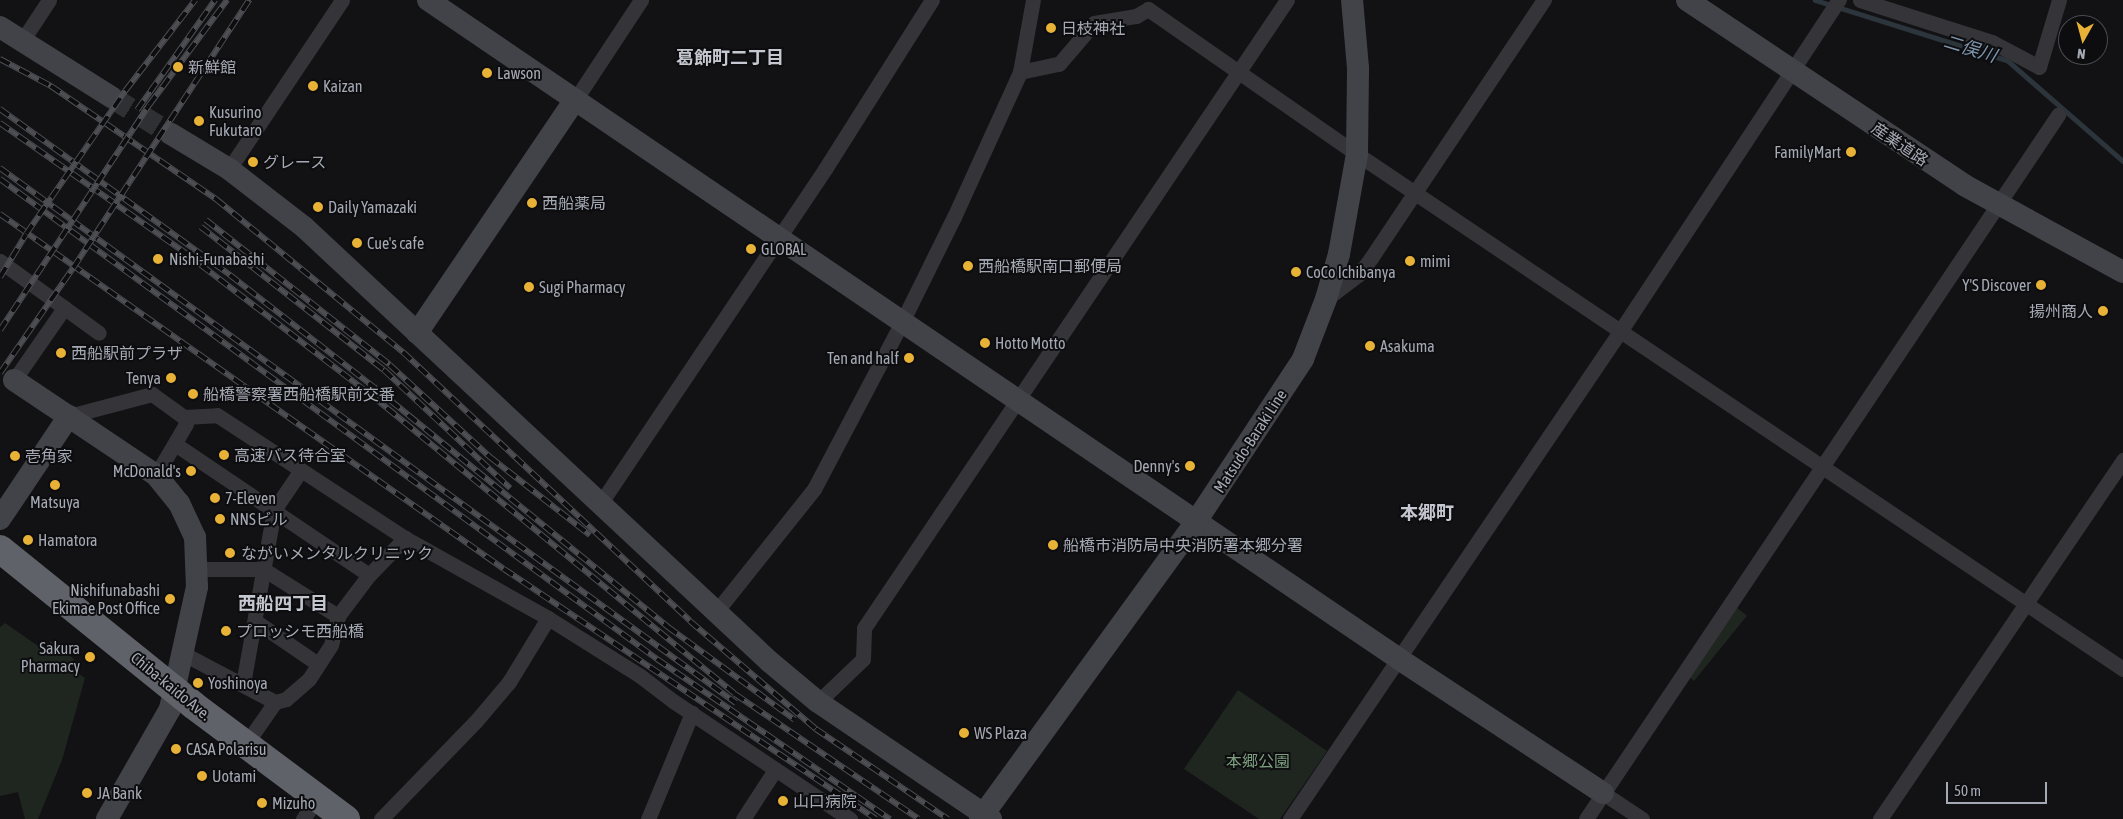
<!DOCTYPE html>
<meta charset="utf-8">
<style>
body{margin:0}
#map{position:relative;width:2123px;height:819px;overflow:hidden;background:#121214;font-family:"Asap Condensed","Noto Sans JP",sans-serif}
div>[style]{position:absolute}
.green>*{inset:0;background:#1f2620;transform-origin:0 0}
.stream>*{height:4.5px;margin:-2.25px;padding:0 2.25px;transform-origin:2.25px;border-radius:2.25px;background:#2c343c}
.secondary-tunnel>*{height:22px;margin-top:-11px;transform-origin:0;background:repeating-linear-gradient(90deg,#2f3034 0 22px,transparent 0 33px)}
.street>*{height:15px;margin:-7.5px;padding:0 7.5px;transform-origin:7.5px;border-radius:7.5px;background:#343439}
.secondary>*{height:22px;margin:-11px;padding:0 11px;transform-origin:11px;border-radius:11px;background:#424348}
.highway>*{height:28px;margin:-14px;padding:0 14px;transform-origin:14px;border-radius:14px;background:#606269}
.rail>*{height:5.5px;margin-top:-2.75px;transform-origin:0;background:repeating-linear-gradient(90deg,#0d0d0f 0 11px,#4d4e53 0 22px);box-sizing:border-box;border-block:1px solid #4d4e53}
.dots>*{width:14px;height:14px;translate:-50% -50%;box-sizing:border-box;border:2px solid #0d0d0f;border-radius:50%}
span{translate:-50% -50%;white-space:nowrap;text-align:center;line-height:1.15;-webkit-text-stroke:4px #0d0d0f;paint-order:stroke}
.poi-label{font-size:16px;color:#a4a9b4}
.left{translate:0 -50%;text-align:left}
.right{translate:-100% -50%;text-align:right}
.street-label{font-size:16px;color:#a4a9b4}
.park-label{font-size:16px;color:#7c9e7f}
.water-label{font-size:18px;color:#7d95ad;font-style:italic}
.neighbourhood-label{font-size:18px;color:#c5c8d0;font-weight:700}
.north{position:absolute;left:2058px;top:15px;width:50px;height:50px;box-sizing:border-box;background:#0d0d0f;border:1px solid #494b51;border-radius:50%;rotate:187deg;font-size:14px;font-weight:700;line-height:20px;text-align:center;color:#a4a9b4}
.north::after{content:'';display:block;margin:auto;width:18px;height:22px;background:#e8b236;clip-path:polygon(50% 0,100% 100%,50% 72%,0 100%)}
.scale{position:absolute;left:1946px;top:782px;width:101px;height:22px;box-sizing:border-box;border:2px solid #a4a9b4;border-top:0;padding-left:6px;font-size:15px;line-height:18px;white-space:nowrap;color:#a4a9b4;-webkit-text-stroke:4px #0d0d0f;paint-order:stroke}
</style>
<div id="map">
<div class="green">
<i style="left:1736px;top:607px;width:14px;height:84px;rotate:39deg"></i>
<i style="clip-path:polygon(5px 623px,44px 650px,51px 641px,74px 659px,69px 667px,85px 678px,62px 760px,38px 819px,25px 819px,18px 792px,0 796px,0 627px)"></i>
<i style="clip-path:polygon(1238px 690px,1327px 751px,1280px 819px,1259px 819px,1184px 769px)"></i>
</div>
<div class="stream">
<i style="left:1815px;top:0;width:201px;rotate:17.4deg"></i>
<i style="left:2007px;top:60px;width:154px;rotate:41deg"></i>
</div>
<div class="secondary-tunnel">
<i style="left:111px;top:97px;width:70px;rotate:31.7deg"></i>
</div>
<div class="street">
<i style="left:1860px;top:0;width:139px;rotate:17.7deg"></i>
<i style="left:1992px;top:42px;width:53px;rotate:28deg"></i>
<i style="left:2039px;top:67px;width:70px;rotate:-73.4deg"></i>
<i style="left:22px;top:41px;width:49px;rotate:-56.6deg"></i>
<i style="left:1020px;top:72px;width:40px;rotate:-12deg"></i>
<i style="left:1059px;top:64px;width:54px;rotate:-49.5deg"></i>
<i style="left:1094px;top:23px;width:43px;rotate:-9.5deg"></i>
<i style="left:1136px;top:16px;width:14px;rotate:-30deg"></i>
<i style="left:1148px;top:9px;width:254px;rotate:34.8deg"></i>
<i style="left:1357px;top:154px;width:923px;rotate:33.91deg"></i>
<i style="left:575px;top:100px;width:120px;rotate:-56.6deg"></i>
<i style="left:229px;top:169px;width:203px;rotate:-56.2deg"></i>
<i style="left:0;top:261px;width:122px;rotate:36deg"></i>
<i style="left:1326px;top:299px;width:41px;rotate:-37.1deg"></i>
<i style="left:1359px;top:274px;width:20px;rotate:-53deg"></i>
<i style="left:1371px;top:258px;width:311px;rotate:-56.2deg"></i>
<i style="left:14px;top:380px;width:88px;rotate:-55.2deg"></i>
<i style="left:69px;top:416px;width:86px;rotate:-14.8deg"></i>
<i style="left:152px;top:394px;width:39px;rotate:36deg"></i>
<i style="left:184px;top:417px;width:7px;rotate:74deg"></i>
<i style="left:186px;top:424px;width:59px;rotate:120.5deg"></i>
<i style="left:184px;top:417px;width:33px;rotate:-3deg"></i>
<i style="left:217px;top:415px;width:225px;rotate:33.2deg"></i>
<i style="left:405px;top:538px;width:164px;rotate:29.2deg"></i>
<i style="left:548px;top:618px;width:107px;rotate:32.1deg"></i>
<i style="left:639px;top:675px;width:43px;rotate:37.4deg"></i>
<i style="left:673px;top:701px;width:213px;rotate:33.7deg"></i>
<i style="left:175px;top:444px;width:234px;rotate:34deg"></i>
<i style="left:600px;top:504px;width:404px;rotate:-56.1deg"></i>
<i style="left:825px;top:169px;width:200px;rotate:-57.7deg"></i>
<i style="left:198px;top:569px;width:65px"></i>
<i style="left:263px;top:569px;width:89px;rotate:32.1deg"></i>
<i style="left:715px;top:613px;width:159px;rotate:-51.4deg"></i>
<i style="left:814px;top:489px;width:191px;rotate:-62.2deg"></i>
<i style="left:903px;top:320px;width:115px;rotate:-63.7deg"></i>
<i style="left:954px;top:217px;width:159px;rotate:-65.5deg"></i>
<i style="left:1020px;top:72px;width:73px;rotate:-79.8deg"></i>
<i style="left:255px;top:621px;width:76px;rotate:34.3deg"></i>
<i style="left:182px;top:653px;width:105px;rotate:27.8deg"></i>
<i style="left:275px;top:702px;width:11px;rotate:-15deg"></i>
<i style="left:286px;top:699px;width:30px;rotate:-41deg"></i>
<i style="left:309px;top:679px;width:40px;rotate:-57.1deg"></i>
<i style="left:331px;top:645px;width:30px;rotate:-76deg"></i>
<i style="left:338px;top:616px;width:51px;rotate:-52.9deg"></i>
<i style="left:369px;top:575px;width:52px;rotate:-45.8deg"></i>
<i style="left:243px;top:684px;width:177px;rotate:-79.9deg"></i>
<i style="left:274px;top:510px;width:48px;rotate:-56deg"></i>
<i style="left:818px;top:702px;width:62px;rotate:-43.7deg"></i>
<i style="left:863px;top:659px;width:31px;rotate:-88deg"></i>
<i style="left:864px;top:628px;width:757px;rotate:-56.04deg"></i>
<i style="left:246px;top:744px;width:51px;rotate:-55.4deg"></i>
<i style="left:1603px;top:793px;width:47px;rotate:33.7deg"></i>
<i style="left:303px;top:819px;width:25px;rotate:-56deg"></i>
<i style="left:381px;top:819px;width:136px;rotate:-45.9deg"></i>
<i style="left:476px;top:721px;width:51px;rotate:-49.8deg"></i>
<i style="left:509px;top:682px;width:75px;rotate:-58.6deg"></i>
<i style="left:648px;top:819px;width:115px;rotate:-67.5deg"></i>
<i style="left:743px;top:819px;width:59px;rotate:-56.9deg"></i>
<i style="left:1290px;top:819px;width:590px;rotate:-55.91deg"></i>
<i style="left:1621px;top:330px;width:396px;rotate:-56.6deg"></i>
<i style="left:1586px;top:819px;width:848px;rotate:-56.16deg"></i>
<i style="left:1880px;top:819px;width:434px;rotate:-55.9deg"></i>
</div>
<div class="secondary">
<i style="left:428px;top:0;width:1174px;rotate:34.16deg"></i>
<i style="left:1399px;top:659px;width:244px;rotate:33.3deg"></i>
<i style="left:1687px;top:0;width:333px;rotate:33.7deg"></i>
<i style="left:1964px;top:185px;width:181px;rotate:28.7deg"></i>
<i style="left:0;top:27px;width:131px;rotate:32.2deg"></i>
<i style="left:171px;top:134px;width:68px;rotate:31.1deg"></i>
<i style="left:229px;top:169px;width:95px;rotate:37.7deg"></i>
<i style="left:304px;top:227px;width:637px;rotate:43.03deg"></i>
<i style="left:770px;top:662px;width:62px;rotate:39.8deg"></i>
<i style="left:818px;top:702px;width:209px;rotate:34.1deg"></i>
<i style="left:417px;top:333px;width:282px;rotate:-55.9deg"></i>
<i style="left:14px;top:380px;width:171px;rotate:33.8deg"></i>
<i style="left:156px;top:475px;width:36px;rotate:51deg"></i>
<i style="left:179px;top:503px;width:38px;rotate:65deg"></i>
<i style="left:195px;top:537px;width:50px;rotate:87.7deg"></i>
<i style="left:197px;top:587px;width:125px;rotate:102.5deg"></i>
<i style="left:170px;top:709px;width:127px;rotate:119.8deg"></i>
<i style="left:0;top:519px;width:124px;rotate:-56.2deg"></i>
<i style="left:980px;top:819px;width:369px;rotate:-54deg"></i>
<i style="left:1197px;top:520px;width:193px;rotate:-56.6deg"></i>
<i style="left:1303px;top:359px;width:64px;rotate:-69deg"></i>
<i style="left:1326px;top:299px;width:47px;rotate:-73.9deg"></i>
<i style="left:1339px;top:254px;width:102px;rotate:-79.8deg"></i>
<i style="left:1357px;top:154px;width:86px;rotate:-89.3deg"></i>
<i style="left:1358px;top:68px;width:68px;rotate:-95deg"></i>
</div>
<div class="highway">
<i style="left:0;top:549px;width:248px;rotate:38.9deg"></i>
<i style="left:193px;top:705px;width:191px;rotate:36.7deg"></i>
</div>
<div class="rail">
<i style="left:0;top:59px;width:58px;rotate:27.9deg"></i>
<i style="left:51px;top:86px;width:200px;rotate:34.4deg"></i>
<i style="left:216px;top:199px;width:242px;rotate:39.3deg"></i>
<i style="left:403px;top:352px;width:393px;rotate:43.1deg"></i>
<i style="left:690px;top:621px;width:166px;rotate:40.6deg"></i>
<i style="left:816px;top:729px;width:160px;rotate:34.3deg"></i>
<i style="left:0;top:109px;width:284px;rotate:35.8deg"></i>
<i style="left:230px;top:275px;width:182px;rotate:37.9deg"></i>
<i style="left:374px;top:387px;width:380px;rotate:39.2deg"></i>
<i style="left:668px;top:627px;width:157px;rotate:36.2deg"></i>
<i style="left:137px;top:110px;width:135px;rotate:-54.7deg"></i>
<i style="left:0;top:123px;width:225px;rotate:35deg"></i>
<i style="left:184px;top:252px;width:234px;rotate:37.4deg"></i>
<i style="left:370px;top:394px;width:472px;rotate:39.4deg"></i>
<i style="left:735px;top:694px;width:222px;rotate:34.2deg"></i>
<i style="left:0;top:168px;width:910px;rotate:36.01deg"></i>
<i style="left:0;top:179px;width:814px;rotate:36.15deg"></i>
<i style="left:657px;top:659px;width:283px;rotate:34.5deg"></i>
<i style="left:0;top:214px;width:616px;rotate:35.16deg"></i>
<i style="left:504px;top:569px;width:448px;rotate:33.9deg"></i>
<i style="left:206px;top:220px;width:234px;rotate:38.2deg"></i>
<i style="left:390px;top:365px;width:136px;rotate:42.6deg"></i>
<i style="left:490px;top:457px;width:127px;rotate:38deg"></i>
<i style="left:201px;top:227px;width:232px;rotate:38deg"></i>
<i style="left:384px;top:370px;width:173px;rotate:43.1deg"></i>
<i style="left:0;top:277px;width:50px;rotate:-58.8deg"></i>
<i style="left:26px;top:234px;width:174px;rotate:-55.3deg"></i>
<i style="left:125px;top:91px;width:115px;rotate:-52.4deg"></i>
<i style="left:0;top:330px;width:270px;rotate:-56.5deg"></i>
<i style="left:149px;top:105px;width:131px;rotate:-53.4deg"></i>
<i style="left:0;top:373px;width:128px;rotate:-55.2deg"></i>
<i style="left:73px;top:268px;width:321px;rotate:-56.7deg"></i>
</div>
<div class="dots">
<i style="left:1051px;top:28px;background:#e8b236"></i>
<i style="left:178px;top:67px;background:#e8b236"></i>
<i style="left:487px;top:73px;background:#e8b236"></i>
<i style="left:313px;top:86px;background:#e8b236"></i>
<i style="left:199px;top:121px;background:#e8b236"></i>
<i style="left:1851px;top:152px;background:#e8b236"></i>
<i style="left:253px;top:162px;background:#e8b236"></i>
<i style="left:532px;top:203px;background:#e8b236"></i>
<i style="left:318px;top:207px;background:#e8b236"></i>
<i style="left:357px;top:243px;background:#e8b236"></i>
<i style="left:751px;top:249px;background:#e8b236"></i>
<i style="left:158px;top:259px;background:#e8b236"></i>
<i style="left:1410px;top:261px;background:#e8b236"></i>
<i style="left:968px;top:266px;background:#e8b236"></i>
<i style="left:1296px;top:272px;background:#e8b236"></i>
<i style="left:2041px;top:285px;background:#e8b236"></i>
<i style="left:529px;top:287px;background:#e8b236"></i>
<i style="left:2103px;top:311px;background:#e8b236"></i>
<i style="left:985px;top:343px;background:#e8b236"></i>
<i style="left:1370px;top:346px;background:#e8b236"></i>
<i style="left:61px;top:353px;background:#e8b236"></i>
<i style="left:909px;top:358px;background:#e8b236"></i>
<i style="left:171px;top:378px;background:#e8b236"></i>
<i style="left:193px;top:394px;background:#e8b236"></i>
<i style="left:224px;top:455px;background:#e8b236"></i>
<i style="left:15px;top:456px;background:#e8b236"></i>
<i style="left:1190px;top:466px;background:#e8b236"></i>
<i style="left:191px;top:471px;background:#e8b236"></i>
<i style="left:55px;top:485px;background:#e8b236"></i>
<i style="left:215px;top:498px;background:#e8b236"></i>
<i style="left:220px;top:519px;background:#e8b236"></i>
<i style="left:28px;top:540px;background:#e8b236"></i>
<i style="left:1053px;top:545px;background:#e8b236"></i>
<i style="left:230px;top:553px;background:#e8b236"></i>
<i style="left:170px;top:599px;background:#e8b236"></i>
<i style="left:226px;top:631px;background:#e8b236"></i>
<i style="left:90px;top:657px;background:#e8b236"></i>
<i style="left:198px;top:683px;background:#e8b236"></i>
<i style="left:964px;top:733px;background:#e8b236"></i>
<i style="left:176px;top:749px;background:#e8b236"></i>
<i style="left:202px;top:776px;background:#e8b236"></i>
<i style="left:87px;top:793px;background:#e8b236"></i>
<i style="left:783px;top:801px;background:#e8b236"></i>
<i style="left:262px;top:803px;background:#e8b236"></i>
</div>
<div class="poi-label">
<span class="left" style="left:1061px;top:28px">日枝神社</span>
<span class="left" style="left:188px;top:67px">新鮮館</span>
<span class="left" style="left:497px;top:73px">Lawson</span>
<span class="left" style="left:323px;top:86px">Kaizan</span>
<span class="left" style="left:209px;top:121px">Kusurino<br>Fukutaro</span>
<span class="right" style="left:1841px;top:152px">FamilyMart</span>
<span class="left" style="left:263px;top:162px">グレース</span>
<span class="left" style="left:542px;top:203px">西船薬局</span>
<span class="left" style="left:328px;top:207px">Daily Yamazaki</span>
<span class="left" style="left:367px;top:243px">Cue's cafe</span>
<span class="left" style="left:761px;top:249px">GLOBAL</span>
<span class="left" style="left:169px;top:259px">Nishi-Funabashi</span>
<span class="left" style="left:1420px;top:261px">mimi</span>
<span class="left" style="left:978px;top:266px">西船橋駅南口郵便局</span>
<span class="left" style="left:1306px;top:272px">CoCo Ichibanya</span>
<span class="right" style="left:2031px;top:285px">Y'S Discover</span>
<span class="left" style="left:539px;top:287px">Sugi Pharmacy</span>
<span class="right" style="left:2093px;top:311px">揚州商人</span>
<span class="left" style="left:995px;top:343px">Hotto Motto</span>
<span class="left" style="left:1380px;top:346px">Asakuma</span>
<span class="left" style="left:71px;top:353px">西船駅前プラザ</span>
<span class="right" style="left:899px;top:358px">Ten and half</span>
<span class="right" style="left:161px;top:378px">Tenya</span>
<span class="left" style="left:203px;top:394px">船橋警察署西船橋駅前交番</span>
<span class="left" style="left:234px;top:455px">高速バス待合室</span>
<span class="left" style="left:25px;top:456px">壱角家</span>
<span class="right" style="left:1180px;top:466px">Denny's</span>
<span class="right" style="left:181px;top:471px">McDonald's</span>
<span class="left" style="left:225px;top:498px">7-Eleven</span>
<span style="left:55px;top:502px">Matsuya</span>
<span class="left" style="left:230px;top:519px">NNSビル</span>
<span class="left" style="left:38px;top:540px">Hamatora</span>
<span class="left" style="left:1063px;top:545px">船橋市消防局中央消防署本郷分署</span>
<span class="left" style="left:241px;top:553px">ながいメンタルクリニック</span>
<span class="right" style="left:160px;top:599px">Nishifunabashi<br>Ekimae Post Office</span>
<span class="left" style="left:236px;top:631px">プロッシモ西船橋</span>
<span class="right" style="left:80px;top:657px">Sakura<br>Pharmacy</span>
<span class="left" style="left:208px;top:683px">Yoshinoya</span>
<span class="left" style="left:974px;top:733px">WS Plaza</span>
<span class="left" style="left:186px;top:749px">CASA Polarisu</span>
<span class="left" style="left:212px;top:776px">Uotami</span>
<span class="left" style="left:97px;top:793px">JA Bank</span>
<span class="left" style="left:793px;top:801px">山口病院</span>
<span class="left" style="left:272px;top:803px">Mizuho</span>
</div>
<div class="street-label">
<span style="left:1900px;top:144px;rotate:34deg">産業道路</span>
<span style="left:1250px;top:441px;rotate:-57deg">Matsudo-Baraki Line</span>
<span style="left:171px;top:686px;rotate:39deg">Chiba-kaido Ave.</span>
</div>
<div class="park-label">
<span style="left:1258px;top:761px">本郷公園</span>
</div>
<div class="water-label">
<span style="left:1970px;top:49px;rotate:17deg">二俣川</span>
</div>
<div class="neighbourhood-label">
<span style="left:730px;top:58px">葛飾町二丁目</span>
<span style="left:1427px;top:513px">本郷町</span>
<span style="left:283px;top:604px">西船四丁目</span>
</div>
<div class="north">N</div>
<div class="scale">50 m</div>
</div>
